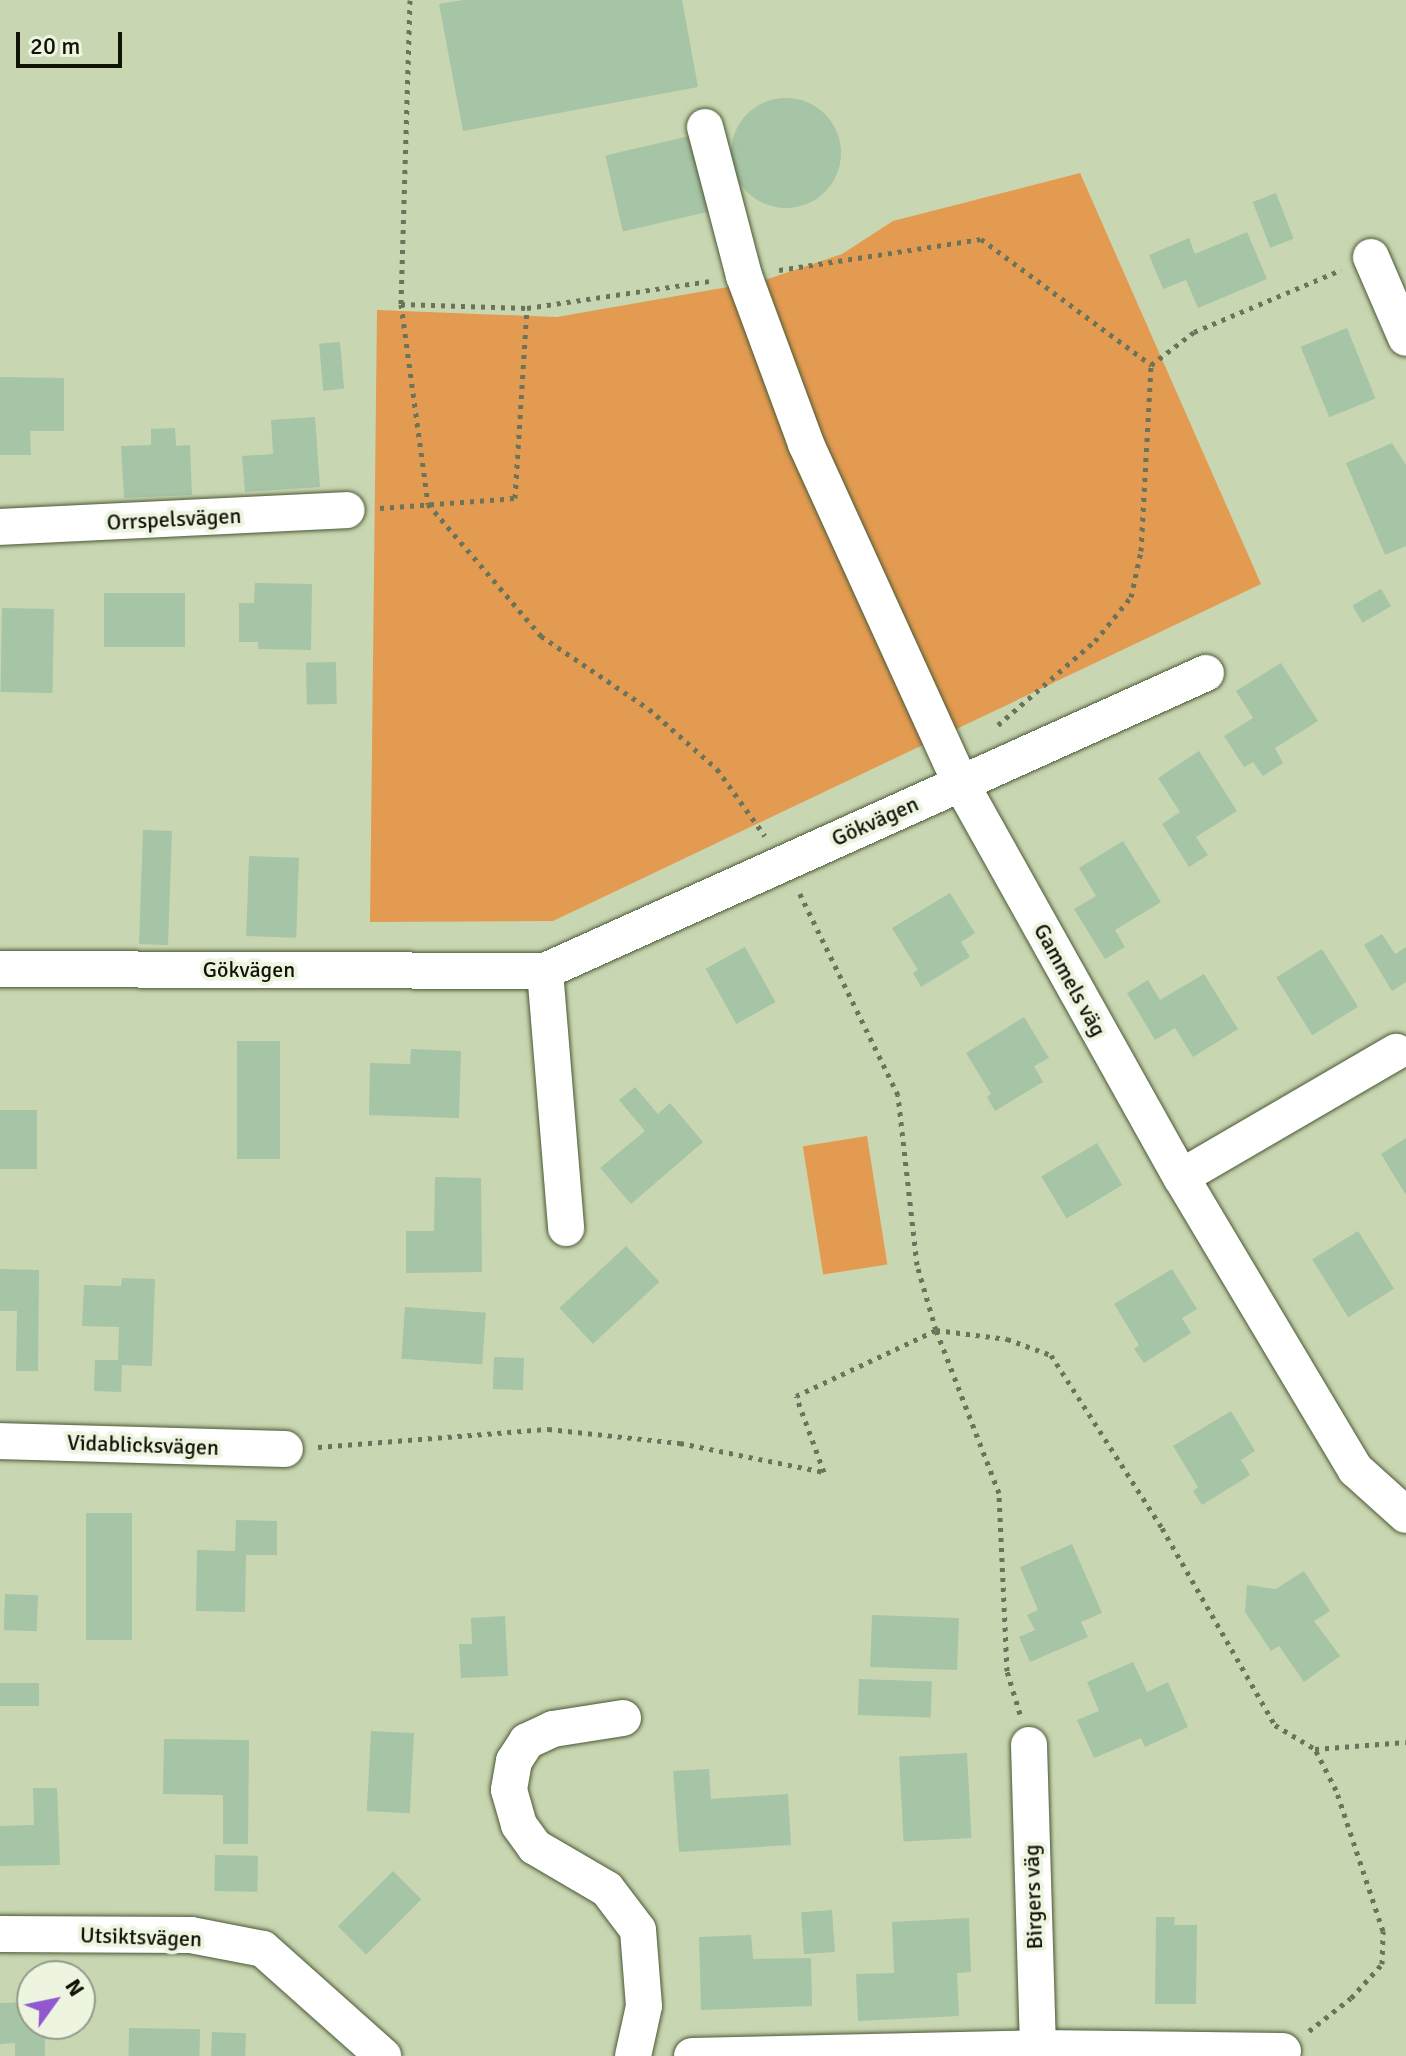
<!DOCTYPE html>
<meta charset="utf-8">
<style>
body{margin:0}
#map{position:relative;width:1406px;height:2056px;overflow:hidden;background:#c8d7b1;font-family:Signika,sans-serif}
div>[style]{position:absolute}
.green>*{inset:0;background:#e39b51;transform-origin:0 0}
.building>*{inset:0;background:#a6c4a6;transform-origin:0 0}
.round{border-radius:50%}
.path>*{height:5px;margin-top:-2.5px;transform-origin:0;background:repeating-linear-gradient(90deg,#6b745b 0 4px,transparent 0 10px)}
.roads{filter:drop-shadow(0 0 2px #4c5836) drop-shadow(0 0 2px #4c5836)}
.minor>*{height:36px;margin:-18px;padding:0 18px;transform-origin:18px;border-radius:18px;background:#fff}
span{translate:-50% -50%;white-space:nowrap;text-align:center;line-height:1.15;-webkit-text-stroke:8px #edf5e1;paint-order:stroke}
.street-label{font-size:22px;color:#101407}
.north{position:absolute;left:16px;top:1960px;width:80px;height:80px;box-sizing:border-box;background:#edf5e1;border:2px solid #959b8a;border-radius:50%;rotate:57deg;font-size:22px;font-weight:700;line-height:32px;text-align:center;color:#101407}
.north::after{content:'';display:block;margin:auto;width:28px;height:36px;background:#9358cf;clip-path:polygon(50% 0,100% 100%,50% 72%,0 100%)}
.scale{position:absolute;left:16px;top:32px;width:106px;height:36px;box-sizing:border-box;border:4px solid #101407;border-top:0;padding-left:10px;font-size:24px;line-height:28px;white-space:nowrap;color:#101407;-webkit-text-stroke:6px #edf5e1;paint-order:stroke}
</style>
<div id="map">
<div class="green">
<i style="clip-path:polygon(1080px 173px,1261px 584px,553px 921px,370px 922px,377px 310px,557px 317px,762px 281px,842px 254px,893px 221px)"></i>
<i style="left:867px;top:1136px;width:130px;height:65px;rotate:81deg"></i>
</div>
<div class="building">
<i style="clip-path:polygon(463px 0,682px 0,698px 87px,463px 131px,439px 4px)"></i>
<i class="round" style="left:731px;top:98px;width:110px;height:110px"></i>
<i style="left:694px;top:135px;width:78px;height:91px;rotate:77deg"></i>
<i style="left:1276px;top:193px;width:49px;height:25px;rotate:69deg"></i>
<i style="clip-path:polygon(1247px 232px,1267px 279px,1198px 308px,1186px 280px,1163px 289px,1149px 255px,1189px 238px,1195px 254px)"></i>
<i style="left:1347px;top:328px;width:76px;height:50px;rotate:68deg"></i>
<i style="left:340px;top:342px;width:47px;height:21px;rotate:85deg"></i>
<i style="clip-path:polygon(0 377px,64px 378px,64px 431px,30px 431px,31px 455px,0 455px)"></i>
<i style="clip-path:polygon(315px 417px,320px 487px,245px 492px,242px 456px,273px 454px,271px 420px)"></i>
<i style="clip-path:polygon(175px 428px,176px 446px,190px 445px,192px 495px,124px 498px,121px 446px,151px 445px,151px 429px)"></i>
<i style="clip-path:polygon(1392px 443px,1406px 465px,1406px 546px,1385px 555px,1346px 463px)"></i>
<i style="clip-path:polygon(255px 583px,312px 584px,311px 650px,258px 649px,258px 642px,239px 642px,239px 603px,254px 603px)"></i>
<i style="left:1381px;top:589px;width:20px;height:33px;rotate:60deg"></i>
<i style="left:104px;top:593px;width:81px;height:54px"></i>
<i style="left:2px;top:608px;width:52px;height:84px;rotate:1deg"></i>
<i style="left:336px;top:662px;width:42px;height:30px;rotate:89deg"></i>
<i style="clip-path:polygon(1281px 663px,1318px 721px,1275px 748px,1283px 763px,1263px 776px,1253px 762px,1244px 767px,1224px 736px,1253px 718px,1236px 691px)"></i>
<i style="clip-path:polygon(1199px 751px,1237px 811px,1196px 837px,1208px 855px,1189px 867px,1162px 824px,1180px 812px,1158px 778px)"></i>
<i style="left:143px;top:830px;width:29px;height:114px;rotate:2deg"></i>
<i style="clip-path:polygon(1123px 841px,1161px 902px,1115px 930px,1125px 947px,1105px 959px,1074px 909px,1096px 896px,1079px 868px)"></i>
<i style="left:249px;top:856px;width:50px;height:80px;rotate:2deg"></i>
<i style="clip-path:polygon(950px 893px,975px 933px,961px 942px,970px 957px,921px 987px,913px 973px,918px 970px,892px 928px)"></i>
<i style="clip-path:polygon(1382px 934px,1395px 954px,1406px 947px,1406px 982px,1392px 991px,1364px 945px)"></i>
<i style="left:745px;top:947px;width:63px;height:45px;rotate:61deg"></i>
<i style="left:1322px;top:949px;width:68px;height:54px;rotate:58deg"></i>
<i style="clip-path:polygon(1204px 974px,1238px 1029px,1193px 1057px,1175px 1028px,1155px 1040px,1127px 993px,1148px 980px,1160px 1000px)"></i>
<i style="clip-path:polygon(1024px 1017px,1049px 1058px,1034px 1066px,1043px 1082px,995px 1111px,987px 1097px,991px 1094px,966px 1053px)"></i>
<i style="left:237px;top:1041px;width:43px;height:118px"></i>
<i style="clip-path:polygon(411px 1049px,461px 1051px,459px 1118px,369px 1115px,370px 1063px,410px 1064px)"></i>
<i style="clip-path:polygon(635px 1087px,658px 1114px,670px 1103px,703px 1142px,631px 1204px,600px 1168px,645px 1131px,619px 1100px)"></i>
<i style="left:0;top:1110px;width:37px;height:59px"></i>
<i style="clip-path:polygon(1406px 1138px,1406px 1195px,1381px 1154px)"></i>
<i style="left:1097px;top:1143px;width:49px;height:65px;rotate:59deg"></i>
<i style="clip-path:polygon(435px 1177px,481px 1178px,482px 1272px,406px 1273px,406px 1231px,434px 1231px)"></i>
<i style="left:1358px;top:1231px;width:68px;height:54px;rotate:58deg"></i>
<i style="left:626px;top:1246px;width:49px;height:91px;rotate:47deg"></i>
<i style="clip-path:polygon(0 1269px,39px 1270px,38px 1371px,16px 1371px,17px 1311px,0 1311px)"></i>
<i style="clip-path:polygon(1172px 1269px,1197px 1309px,1182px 1318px,1191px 1333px,1144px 1363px,1134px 1349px,1139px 1345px,1114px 1304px)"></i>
<i style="clip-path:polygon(122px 1278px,155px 1279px,152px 1366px,122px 1365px,121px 1392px,94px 1391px,95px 1360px,118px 1360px,119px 1327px,82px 1326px,84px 1285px,121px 1286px)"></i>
<i style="left:405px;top:1307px;width:81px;height:52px;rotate:4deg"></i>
<i style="left:494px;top:1357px;width:30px;height:32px;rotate:2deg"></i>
<i style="clip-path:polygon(1231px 1411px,1255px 1451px,1241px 1460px,1250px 1475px,1202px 1505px,1193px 1491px,1198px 1487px,1173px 1446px)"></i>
<i style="left:86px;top:1513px;width:46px;height:127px"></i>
<i style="clip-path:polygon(236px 1520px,277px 1521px,277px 1555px,246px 1555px,245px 1612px,196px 1611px,197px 1550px,235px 1551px)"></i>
<i style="clip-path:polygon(1072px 1544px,1102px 1613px,1081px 1622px,1088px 1637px,1030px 1662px,1019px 1637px,1035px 1630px,1027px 1615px,1038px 1610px,1020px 1567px)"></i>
<i style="clip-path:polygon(1304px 1571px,1330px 1611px,1314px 1621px,1340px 1656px,1304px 1682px,1279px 1646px,1271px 1651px,1245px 1612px,1247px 1585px,1276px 1589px)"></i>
<i style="left:5px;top:1594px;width:33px;height:36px;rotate:2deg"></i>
<i style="left:872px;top:1615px;width:87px;height:52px;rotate:2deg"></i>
<i style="clip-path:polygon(505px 1616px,508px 1676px,461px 1678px,459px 1644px,472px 1644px,471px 1618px)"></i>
<i style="clip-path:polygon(1133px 1662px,1147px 1692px,1168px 1682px,1188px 1727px,1145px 1747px,1141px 1738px,1094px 1758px,1077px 1720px,1099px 1711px,1087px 1682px)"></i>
<i style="left:859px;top:1679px;width:73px;height:36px;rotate:2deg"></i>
<i style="left:0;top:1683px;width:39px;height:23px"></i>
<i style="left:371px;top:1731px;width:43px;height:80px;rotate:3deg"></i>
<i style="clip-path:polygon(164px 1739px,249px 1740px,248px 1844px,223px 1844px,223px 1795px,163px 1794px)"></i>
<i style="left:967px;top:1753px;width:85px;height:68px;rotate:87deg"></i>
<i style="clip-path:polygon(709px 1769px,711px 1799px,788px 1794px,791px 1845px,679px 1852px,673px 1771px)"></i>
<i style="clip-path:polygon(33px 1788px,57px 1788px,60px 1865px,0 1866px,0 1826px,34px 1825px)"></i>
<i style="left:215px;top:1855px;width:43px;height:36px;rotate:1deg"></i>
<i style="left:393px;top:1871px;width:40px;height:78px;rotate:45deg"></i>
<i style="left:832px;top:1910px;width:42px;height:31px;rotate:86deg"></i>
<i style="clip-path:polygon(1156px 1917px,1175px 1917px,1174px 1925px,1197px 1925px,1196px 2004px,1155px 2004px)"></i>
<i style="clip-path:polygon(969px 1918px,971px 1972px,957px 1973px,959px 2016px,858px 2021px,856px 1974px,894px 1973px,892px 1922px)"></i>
<i style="clip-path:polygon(751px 1935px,753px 1959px,811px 1958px,812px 2006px,701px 2010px,699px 1937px)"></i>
<i style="clip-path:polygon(32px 2002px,32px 2024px,45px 2024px,45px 2056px,15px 2056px,15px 2043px,0 2044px,0 2003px)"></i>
<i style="left:129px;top:2028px;width:71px;height:28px;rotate:1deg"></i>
<i style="left:212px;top:2032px;width:34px;height:24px;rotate:2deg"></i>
</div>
<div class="path">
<i style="left:410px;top:0;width:304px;rotate:91.7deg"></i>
<i style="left:401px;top:304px;width:126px;rotate:1.8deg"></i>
<i style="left:779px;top:270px;width:204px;rotate:-8.7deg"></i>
<i style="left:981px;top:239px;width:212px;rotate:36.5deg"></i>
<i style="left:1151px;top:365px;width:54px;rotate:-37.5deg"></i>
<i style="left:1194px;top:332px;width:160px;rotate:-22.9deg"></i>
<i style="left:401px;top:304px;width:202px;rotate:82.3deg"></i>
<i style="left:428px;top:504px;width:174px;rotate:49.4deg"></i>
<i style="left:541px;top:636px;width:130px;rotate:34.1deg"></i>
<i style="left:649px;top:709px;width:91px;rotate:41.4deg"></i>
<i style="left:717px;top:769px;width:82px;rotate:54.4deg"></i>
<i style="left:380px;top:508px;width:135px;rotate:-4.2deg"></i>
<i style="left:515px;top:498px;width:190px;rotate:-86.4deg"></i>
<i style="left:527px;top:308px;width:184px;rotate:-8.4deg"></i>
<i style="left:998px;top:725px;width:128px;rotate:-40.9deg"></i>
<i style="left:1095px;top:641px;width:57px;rotate:-50.7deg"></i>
<i style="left:1131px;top:597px;width:47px;rotate:-77.7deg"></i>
<i style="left:1141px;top:551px;width:186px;rotate:-86.9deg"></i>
<i style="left:318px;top:1447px;width:231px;rotate:-4.5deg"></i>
<i style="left:548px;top:1429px;width:133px;rotate:6.1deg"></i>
<i style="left:680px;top:1443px;width:147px;rotate:11.4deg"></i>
<i style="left:824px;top:1472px;width:81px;rotate:-110.2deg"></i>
<i style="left:796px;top:1396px;width:155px;rotate:-25.2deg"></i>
<i style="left:936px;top:1330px;width:68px;rotate:-106.3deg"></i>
<i style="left:917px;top:1265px;width:171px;rotate:-96.4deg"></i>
<i style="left:898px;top:1095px;width:226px;rotate:-116deg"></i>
<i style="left:1020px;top:1714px;width:45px;rotate:-106.8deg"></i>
<i style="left:1007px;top:1671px;width:178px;rotate:-92.6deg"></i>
<i style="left:999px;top:1493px;width:175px;rotate:-111.1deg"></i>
<i style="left:936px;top:1330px;width:72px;rotate:7.2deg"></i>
<i style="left:1007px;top:1339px;width:47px;rotate:20deg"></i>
<i style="left:1051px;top:1355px;width:206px;rotate:57.3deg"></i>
<i style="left:1162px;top:1528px;width:227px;rotate:60.2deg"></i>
<i style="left:1275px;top:1725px;width:47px;rotate:31deg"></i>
<i style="left:1315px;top:1749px;width:91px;rotate:-4.4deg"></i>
<i style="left:1309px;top:2031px;width:53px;rotate:-38.2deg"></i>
<i style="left:1351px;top:1998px;width:46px;rotate:-47.6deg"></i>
<i style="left:1382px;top:1964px;width:33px;rotate:-88deg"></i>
<i style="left:1383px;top:1931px;width:149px;rotate:-108.4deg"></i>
<i style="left:1336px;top:1790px;width:46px;rotate:-117.1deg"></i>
</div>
<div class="roads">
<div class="minor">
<i style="left:705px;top:127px;width:154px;rotate:75.3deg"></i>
<i style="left:744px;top:276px;width:179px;rotate:69.7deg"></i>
<i style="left:806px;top:444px;width:371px;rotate:65.5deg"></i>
<i style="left:960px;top:782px;width:453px;rotate:60.8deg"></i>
<i style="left:1181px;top:1177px;width:341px;rotate:59.2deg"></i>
<i style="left:1356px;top:1470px;width:67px;rotate:42deg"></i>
<i style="left:1371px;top:257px;width:88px;rotate:66.6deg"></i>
<i style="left:0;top:527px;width:347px;rotate:-2.8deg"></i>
<i style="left:0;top:969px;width:545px;rotate:0.21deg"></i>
<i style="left:545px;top:971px;width:725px;rotate:-24.27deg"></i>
<i style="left:545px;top:971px;width:258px;rotate:85.3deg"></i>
<i style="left:1181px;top:1177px;width:249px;rotate:-30.2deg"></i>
<i style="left:0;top:1441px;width:285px;rotate:1.6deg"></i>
<i style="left:623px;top:1718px;width:71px;rotate:171.1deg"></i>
<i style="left:553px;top:1729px;width:29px;rotate:155deg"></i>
<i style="left:527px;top:1741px;width:24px;rotate:123deg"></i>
<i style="left:514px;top:1761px;width:29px;rotate:100deg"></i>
<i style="left:509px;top:1790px;width:36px;rotate:74deg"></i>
<i style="left:519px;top:1825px;width:27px;rotate:54deg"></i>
<i style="left:535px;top:1847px;width:83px;rotate:30.3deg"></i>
<i style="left:607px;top:1889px;width:51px;rotate:52.9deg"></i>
<i style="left:638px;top:1930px;width:76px;rotate:85.5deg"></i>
<i style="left:644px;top:2006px;width:51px;rotate:102.4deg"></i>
<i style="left:1029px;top:1745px;width:303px;rotate:88.3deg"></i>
<i style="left:0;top:1934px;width:191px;rotate:0.3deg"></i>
<i style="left:191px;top:1935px;width:73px;rotate:11deg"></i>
<i style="left:263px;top:1949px;width:161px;rotate:41.7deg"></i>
<i style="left:692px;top:2056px;width:346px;rotate:-1.3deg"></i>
<i style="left:1038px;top:2048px;width:245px;rotate:0.7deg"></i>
</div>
</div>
<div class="street-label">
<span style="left:174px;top:519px;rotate:-3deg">Orrspelsvägen</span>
<span style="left:875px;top:821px;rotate:-24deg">Gökvägen</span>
<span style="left:249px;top:970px">Gökvägen</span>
<span style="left:1070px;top:980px;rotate:61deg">Gammels väg</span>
<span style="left:143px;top:1445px;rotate:2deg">Vidablicksvägen</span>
<span style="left:1033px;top:1897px;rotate:-92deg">Birgers väg</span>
<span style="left:141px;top:1937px;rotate:2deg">Utsiktsvägen</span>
</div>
<div class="north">N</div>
<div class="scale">20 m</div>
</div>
